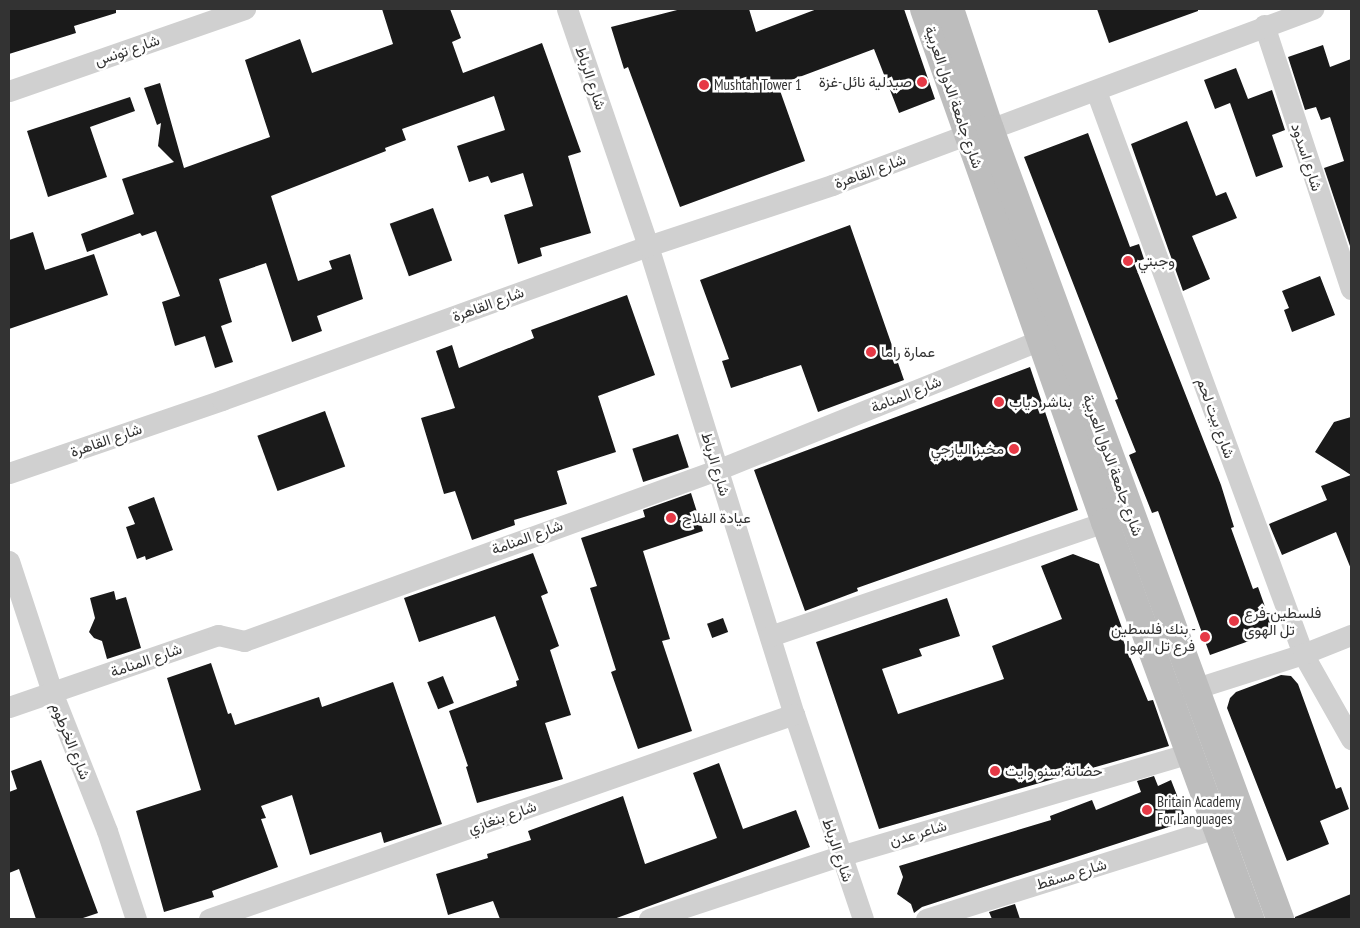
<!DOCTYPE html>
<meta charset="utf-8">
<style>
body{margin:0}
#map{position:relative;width:1360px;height:928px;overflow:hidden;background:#fff;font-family:"PT Sans Narrow",Vazirmatn,sans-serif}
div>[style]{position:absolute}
.building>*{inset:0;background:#1a1a1a;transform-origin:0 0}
.street>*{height:21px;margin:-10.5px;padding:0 10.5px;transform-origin:10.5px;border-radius:10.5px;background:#d0d0d0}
.secondary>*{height:28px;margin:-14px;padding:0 14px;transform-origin:14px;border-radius:14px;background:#bdbdbd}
.dots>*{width:14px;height:14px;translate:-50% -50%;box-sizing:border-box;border:2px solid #fff;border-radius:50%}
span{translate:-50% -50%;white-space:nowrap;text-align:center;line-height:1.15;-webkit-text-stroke:5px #fff;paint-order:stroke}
.street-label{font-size:15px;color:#333}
.poi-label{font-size:15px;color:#333}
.right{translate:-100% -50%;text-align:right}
.left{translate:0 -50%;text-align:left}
.frame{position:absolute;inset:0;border:10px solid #333;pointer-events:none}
</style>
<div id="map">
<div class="building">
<i style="clip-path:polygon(9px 9px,116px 9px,116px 13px,74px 26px,76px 33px,9px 54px)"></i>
<i style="clip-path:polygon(382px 9px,450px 9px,461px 38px,452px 42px,463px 73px,542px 43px,581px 152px,568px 156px,591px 233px,540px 248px,542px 256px,518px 264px,504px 215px,533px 206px,523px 173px,491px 183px,488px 176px,469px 182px,457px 146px,505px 130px,494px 96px,402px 129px,406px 140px,385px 148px,386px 151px,271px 196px,298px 281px,332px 269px,329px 261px,350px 254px,363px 299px,317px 316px,322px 331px,292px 342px,266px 263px,219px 279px,232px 322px,221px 326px,233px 362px,215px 368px,205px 336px,175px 346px,162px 302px,180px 296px,156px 231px,142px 236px,140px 233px,87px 252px,81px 234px,134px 214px,122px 179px,174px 162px,158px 146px,161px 123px,157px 125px,144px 88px,160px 83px,184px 168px,270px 137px,245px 60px,300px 39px,312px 73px,393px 44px)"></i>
<i style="clip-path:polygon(681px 9px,749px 9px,756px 32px,817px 9px,904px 9px,935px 99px,899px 113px,874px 49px,778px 85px,805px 161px,680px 207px,628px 67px,624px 69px,611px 27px)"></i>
<i style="clip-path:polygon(1097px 9px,1198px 9px,1198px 11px,1109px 43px)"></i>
<i style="clip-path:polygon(1323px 45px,1330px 67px,1351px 59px,1351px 249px,1324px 168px,1344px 161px,1330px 117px,1321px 120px,1316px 107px,1305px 110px,1288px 57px)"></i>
<i style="clip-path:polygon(1236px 68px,1248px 99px,1272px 90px,1285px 130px,1272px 135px,1283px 167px,1256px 177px,1230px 103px,1215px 109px,1204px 80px)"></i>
<i style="clip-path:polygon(130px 97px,135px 111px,90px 127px,107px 177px,48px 197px,27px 131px)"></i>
<i style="clip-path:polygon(1187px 121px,1216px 196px,1226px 192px,1237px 218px,1192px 236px,1210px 279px,1183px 291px,1131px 144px)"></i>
<i style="clip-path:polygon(1088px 133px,1130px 247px,1139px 244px,1144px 259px,1134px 263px,1221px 485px,1234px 527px,1231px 528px,1253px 589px,1258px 587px,1274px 632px,1210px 655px,1158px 511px,1152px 513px,1129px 455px,1136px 452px,1115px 400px,1118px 399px,1024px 157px)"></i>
<i style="left:433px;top:208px;width:56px;height:46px;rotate:70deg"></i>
<i style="clip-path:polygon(850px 225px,904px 380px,818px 412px,801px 365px,731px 388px,722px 361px,729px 359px,700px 280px)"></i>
<i style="clip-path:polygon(33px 232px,45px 270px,94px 254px,108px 295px,9px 329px,9px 240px)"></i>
<i style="clip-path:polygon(1320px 276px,1335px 315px,1292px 332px,1284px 310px,1289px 308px,1282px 291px)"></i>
<i style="clip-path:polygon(627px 295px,655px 375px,598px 396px,616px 452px,557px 471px,567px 504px,514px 520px,515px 525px,472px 540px,455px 491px,444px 494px,421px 418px,455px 408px,436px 351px,452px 345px,459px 368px,534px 338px,531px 330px)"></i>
<i style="clip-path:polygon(1030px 367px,1078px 510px,857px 588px,858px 591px,805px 611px,754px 470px)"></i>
<i style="left:325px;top:411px;width:59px;height:72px;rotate:70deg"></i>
<i style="clip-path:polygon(1351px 417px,1351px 569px,1336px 532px,1282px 555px,1269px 524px,1327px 500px,1321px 486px,1351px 475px,1315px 452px,1334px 422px)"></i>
<i style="left:678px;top:434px;width:35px;height:48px;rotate:72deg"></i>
<i style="clip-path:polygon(691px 493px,703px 531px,643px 551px,670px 639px,662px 641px,692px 731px,638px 749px,611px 672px,616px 670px,590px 588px,597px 586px,581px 538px,645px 517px,643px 510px)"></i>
<i style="clip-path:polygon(154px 497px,173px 550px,146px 560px,145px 556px,137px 559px,126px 527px,135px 524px,128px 507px)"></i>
<i style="clip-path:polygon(533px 553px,548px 593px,541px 596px,559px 646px,550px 650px,571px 715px,545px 723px,563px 779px,477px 803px,466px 767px,468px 766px,449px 711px,517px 686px,516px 681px,519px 680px,495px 616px,419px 642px,404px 598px)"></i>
<i style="clip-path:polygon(1073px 554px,1099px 564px,1126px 639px,1123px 640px,1148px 701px,1153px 700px,1169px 746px,879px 829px,816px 642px,947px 598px,960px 636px,919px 649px,922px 656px,882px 669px,898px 714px,1004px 679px,992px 646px,1062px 619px,1041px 566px)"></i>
<i style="clip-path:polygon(114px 591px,116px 600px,126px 597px,141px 648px,107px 659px,102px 641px,94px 638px,89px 632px,95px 618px,90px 598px)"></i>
<i style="left:723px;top:618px;width:15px;height:17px;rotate:70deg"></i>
<i style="clip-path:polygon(211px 663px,228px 714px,231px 713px,235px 725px,319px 697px,322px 707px,393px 682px,442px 824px,384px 843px,381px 832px,310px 855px,292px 795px,261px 806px,266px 818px,261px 819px,278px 867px,212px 891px,214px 897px,164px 912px,136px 811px,201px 790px,167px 678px)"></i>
<i style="clip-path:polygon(1281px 675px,1291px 676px,1298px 684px,1336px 789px,1341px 787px,1349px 809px,1320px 821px,1329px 844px,1287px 861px,1227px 708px,1230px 698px,1236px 692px)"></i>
<i style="left:443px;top:676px;width:29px;height:17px;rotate:68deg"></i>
<i style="clip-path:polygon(41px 760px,98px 913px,80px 919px,36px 919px,19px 869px,9px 873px,9px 792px,17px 789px,11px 771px)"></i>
<i style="clip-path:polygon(719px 763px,743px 829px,796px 810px,810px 847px,614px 919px,500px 919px,493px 901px,448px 915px,436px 874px,488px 858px,487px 854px,531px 840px,528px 831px,623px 796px,645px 864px,717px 838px,693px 773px)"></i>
<i style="clip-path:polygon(1154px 776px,1158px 786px,1171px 780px,1187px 821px,922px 907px,914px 913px,911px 904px,897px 894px,903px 877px,899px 866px,1051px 820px,1050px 816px,1092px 800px,1096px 810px,1141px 792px,1137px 781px)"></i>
<i style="clip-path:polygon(1351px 894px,1351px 919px,1295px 919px,1295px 917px)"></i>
<i style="clip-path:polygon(1015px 904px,1020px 919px,992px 919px,989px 912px)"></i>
</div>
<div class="street">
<i style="left:567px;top:9px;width:250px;rotate:71.1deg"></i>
<i style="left:648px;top:246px;width:490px;rotate:72.7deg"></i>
<i style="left:794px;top:714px;width:216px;rotate:71.4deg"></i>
<i style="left:1264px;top:25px;width:278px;rotate:71.8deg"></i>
<i style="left:9px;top:91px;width:250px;rotate:-19.2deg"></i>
<i style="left:1096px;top:91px;width:600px;rotate:69.81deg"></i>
<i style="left:1303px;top:654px;width:98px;rotate:60.5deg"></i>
<i style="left:990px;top:129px;width:345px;rotate:-20.4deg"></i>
<i style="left:9px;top:473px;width:225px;rotate:-18.9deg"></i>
<i style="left:222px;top:400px;width:453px;rotate:-19.9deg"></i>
<i style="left:648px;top:246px;width:194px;rotate:-18.3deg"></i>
<i style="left:832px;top:185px;width:143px;rotate:-20.5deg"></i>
<i style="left:9px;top:561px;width:138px;rotate:71.8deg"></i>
<i style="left:52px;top:692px;width:149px;rotate:68.4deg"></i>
<i style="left:107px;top:831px;width:93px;rotate:71.8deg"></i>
<i style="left:770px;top:636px;width:354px;rotate:-18.8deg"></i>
<i style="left:1181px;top:693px;width:128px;rotate:-17.7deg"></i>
<i style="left:1303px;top:654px;width:52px;rotate:-21.6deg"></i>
<i style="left:9px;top:707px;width:221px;rotate:-19deg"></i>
<i style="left:218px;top:635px;width:27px;rotate:13deg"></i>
<i style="left:244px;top:641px;width:503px;rotate:-19.88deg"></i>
<i style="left:717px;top:470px;width:349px;rotate:-21.9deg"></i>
<i style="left:209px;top:919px;width:620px;rotate:-19.31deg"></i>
<i style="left:649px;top:919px;width:201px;rotate:-18.3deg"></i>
<i style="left:840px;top:856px;width:364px;rotate:-16.4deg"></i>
<i style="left:926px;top:919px;width:304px;rotate:-17.4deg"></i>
</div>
<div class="secondary">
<i style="left:924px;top:9px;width:544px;rotate:70.57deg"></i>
<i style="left:1105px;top:522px;width:423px;rotate:69.9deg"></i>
<i style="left:950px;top:9px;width:126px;rotate:71.6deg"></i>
<i style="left:990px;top:129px;width:842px;rotate:69.84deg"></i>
</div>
<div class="dots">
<i style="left:922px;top:82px;background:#e63946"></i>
<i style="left:704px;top:85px;background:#e63946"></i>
<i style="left:1128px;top:261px;background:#e63946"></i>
<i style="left:871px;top:352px;background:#e63946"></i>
<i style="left:999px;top:402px;background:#e63946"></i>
<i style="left:1014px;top:449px;background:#e63946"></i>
<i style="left:671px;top:518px;background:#e63946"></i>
<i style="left:1234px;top:621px;background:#e63946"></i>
<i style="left:1205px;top:637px;background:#e63946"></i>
<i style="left:995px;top:771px;background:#e63946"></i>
<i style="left:1147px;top:810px;background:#e63946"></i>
</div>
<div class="street-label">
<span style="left:127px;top:50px;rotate:-19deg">شارع تونس</span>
<span style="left:591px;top:78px;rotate:71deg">شارع الرباط</span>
<span style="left:954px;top:97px;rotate:71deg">شارع جامعة الدول العربية</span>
<span style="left:1307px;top:157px;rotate:72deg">شارع اسدود</span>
<span style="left:870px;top:171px;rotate:-20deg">شارع القاهرة</span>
<span style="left:488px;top:304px;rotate:-20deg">شارع القاهرة</span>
<span style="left:906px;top:394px;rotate:-22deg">شارع المنامة</span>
<span style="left:1216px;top:418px;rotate:70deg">شارع بيت لحم</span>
<span style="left:106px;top:440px;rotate:-19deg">شارع القاهرة</span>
<span style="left:716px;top:464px;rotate:73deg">شارع الرباط</span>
<span style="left:1113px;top:465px;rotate:70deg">شارع جامعة الدول العربية</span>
<span style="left:527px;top:537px;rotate:-20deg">شارع المنامة</span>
<span style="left:146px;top:660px;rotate:-19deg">شارع المنامة</span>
<span style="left:71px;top:741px;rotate:68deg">شارع الخرطوم</span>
<span style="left:502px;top:817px;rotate:-19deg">شارع بنغازي</span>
<span style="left:918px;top:833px;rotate:-16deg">شاعر عدن</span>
<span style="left:838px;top:850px;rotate:71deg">شارع الرباط</span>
<span style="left:1071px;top:874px;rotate:-17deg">شارع مسقط</span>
</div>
<div class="poi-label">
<span class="right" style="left:912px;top:82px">صيدلية نائل-غزة</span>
<span class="left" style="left:714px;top:85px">Mushtah Tower 1</span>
<span class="left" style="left:1138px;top:261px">وجبتي</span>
<span class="left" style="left:881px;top:352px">عمارة راما</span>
<span class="left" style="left:1009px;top:402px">بناشر دياب</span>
<span class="right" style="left:1004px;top:449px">مخبز اليازجي</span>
<span class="left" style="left:682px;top:518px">عيادة الفلاح</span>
<span class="left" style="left:1244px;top:621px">فلسطين-فرع<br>تل الهوى</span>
<span class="right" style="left:1195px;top:637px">بنك فلسطين -<br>فرع تل الهوا</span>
<span class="left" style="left:1005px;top:771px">حضانة سنو وايت</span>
<span class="left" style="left:1157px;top:810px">Britain Academy<br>For Languages</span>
</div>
<div class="frame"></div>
</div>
